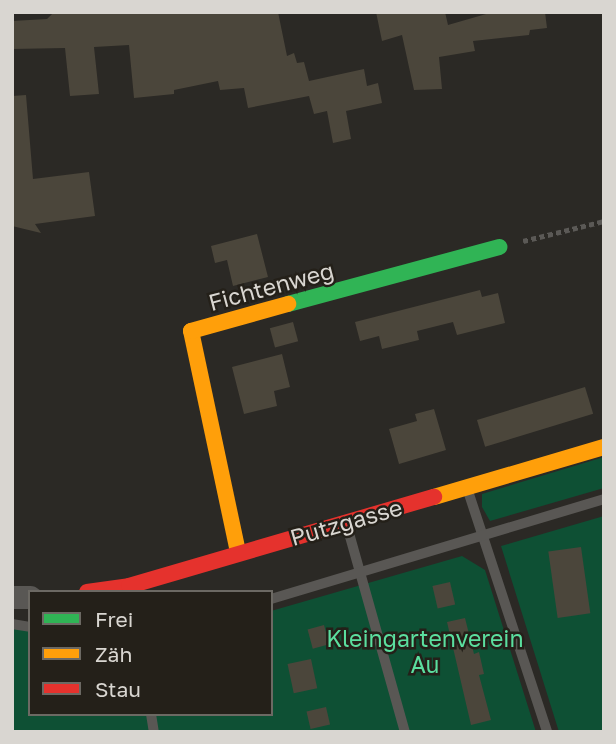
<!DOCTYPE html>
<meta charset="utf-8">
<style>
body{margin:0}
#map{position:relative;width:616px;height:744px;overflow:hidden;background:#2b2925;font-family:"Golos Text",sans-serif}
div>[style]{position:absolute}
.green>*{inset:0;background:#0e5034}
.building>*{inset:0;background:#4b463b;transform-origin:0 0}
.path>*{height:4.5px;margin-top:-2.25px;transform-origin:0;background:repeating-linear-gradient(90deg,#5b5956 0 5px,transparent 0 8.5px)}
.lane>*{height:10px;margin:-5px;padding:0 5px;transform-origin:5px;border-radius:5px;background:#595754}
.street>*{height:23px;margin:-11.5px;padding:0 11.5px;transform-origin:11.5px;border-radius:11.5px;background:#595754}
.fast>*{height:16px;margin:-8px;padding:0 8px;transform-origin:8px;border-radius:8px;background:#30b455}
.slow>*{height:16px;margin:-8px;padding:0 8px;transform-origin:8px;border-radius:8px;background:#ff9f0a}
.jam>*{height:16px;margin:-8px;padding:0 8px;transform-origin:8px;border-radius:8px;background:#e5322d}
span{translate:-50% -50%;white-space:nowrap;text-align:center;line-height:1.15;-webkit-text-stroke:5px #242019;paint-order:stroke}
.street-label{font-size:23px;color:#d9d6d1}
.park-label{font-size:23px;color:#5bdf9f}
.frame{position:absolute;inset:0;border:14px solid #d9d6d1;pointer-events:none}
.legend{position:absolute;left:28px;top:590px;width:245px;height:126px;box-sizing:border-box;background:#242019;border:2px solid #6c6963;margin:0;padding:9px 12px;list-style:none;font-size:21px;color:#d9d6d1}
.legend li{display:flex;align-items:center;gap:14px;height:35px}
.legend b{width:35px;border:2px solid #6c6963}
</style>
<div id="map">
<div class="green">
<i style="clip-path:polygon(604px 457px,604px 488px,490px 521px,482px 507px,482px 494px)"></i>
<i style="clip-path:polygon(604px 516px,604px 732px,559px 732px,501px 546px)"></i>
<i style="clip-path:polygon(462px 556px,485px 570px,536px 732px,12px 732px,12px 627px,30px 629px,30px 714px,271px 714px,271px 611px)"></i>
</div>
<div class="building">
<i style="clip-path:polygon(54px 12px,278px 12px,287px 56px,294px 53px,297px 63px,304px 62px,309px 81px,364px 69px,367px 86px,378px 83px,382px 103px,346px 111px,351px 139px,333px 143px,327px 111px,314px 114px,309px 96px,248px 108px,244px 88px,220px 90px,218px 81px,174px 90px,174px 94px,134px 98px,129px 45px,94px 47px,99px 94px,70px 96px,65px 48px,12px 49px,12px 21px,47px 19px)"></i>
<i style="clip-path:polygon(376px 12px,445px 12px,448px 25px,493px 12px,545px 12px,547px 28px,530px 30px,529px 35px,473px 41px,475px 51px,439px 57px,442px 89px,414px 90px,402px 35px,382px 41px)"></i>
<i style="clip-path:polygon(26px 95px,33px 179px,89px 172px,95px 216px,35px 224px,41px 233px,12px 226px,12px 96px)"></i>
<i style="clip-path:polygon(257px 234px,268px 277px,233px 286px,227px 260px,215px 263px,211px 246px)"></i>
<i style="clip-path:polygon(480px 290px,482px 297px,498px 293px,505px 323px,457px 335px,453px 322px,417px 331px,419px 340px,382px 349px,379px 336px,360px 341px,355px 322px)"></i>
<i style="left:293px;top:322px;width:20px;height:24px;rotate:75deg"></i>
<i style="clip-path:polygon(282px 354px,290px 387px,274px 391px,277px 406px,244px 414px,232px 367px)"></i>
<i style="left:585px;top:387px;width:28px;height:113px;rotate:73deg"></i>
<i style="clip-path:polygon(434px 409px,446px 450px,399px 464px,389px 429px,417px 421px,415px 414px)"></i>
<i style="left:581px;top:547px;width:67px;height:33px;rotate:82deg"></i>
<i style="left:450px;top:582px;width:23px;height:18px;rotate:77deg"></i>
<i style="clip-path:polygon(465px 618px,474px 654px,479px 652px,484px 674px,479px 675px,491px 720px,471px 725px,447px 622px)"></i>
<i style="left:324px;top:625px;width:20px;height:17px;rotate:75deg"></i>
<i style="left:311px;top:659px;width:30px;height:24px;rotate:78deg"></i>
<i style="left:326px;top:707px;width:18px;height:20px;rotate:77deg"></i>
</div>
<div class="path">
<i style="left:523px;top:241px;width:83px;rotate:-13.9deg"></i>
</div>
<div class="lane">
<i style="left:467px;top:488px;width:257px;rotate:71.8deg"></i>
<i style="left:347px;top:526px;width:214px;rotate:74.3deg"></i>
<i style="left:271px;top:599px;width:348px;rotate:-16.7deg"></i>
<i style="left:12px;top:624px;width:18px;rotate:9deg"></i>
<i style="left:151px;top:714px;width:18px;rotate:81deg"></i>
</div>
<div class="street">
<i style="left:12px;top:597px;width:18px"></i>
</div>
<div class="fast">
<i style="left:288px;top:304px;width:219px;rotate:-15.1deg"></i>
</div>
<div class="slow">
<i style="left:434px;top:497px;width:177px;rotate:-16.4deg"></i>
<i style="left:238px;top:552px;width:226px;rotate:-102deg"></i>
<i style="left:191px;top:331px;width:101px;rotate:-15.6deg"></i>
</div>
<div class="jam">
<i style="left:87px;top:592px;width:42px;rotate:-8.1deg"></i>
<i style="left:129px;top:586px;width:318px;rotate:-16.3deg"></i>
</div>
<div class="street-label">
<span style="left:271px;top:286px;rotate:-15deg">Fichtenweg</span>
<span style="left:346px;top:522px;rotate:-16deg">Putzgasse</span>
</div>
<div class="park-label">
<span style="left:425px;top:651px">Kleingartenverein<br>Au</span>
</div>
<div class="frame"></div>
<ul class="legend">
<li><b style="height:9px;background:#30b455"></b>Frei</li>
<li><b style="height:9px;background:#ff9f0a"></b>Zäh</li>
<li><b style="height:9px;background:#e5322d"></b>Stau</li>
</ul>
</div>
